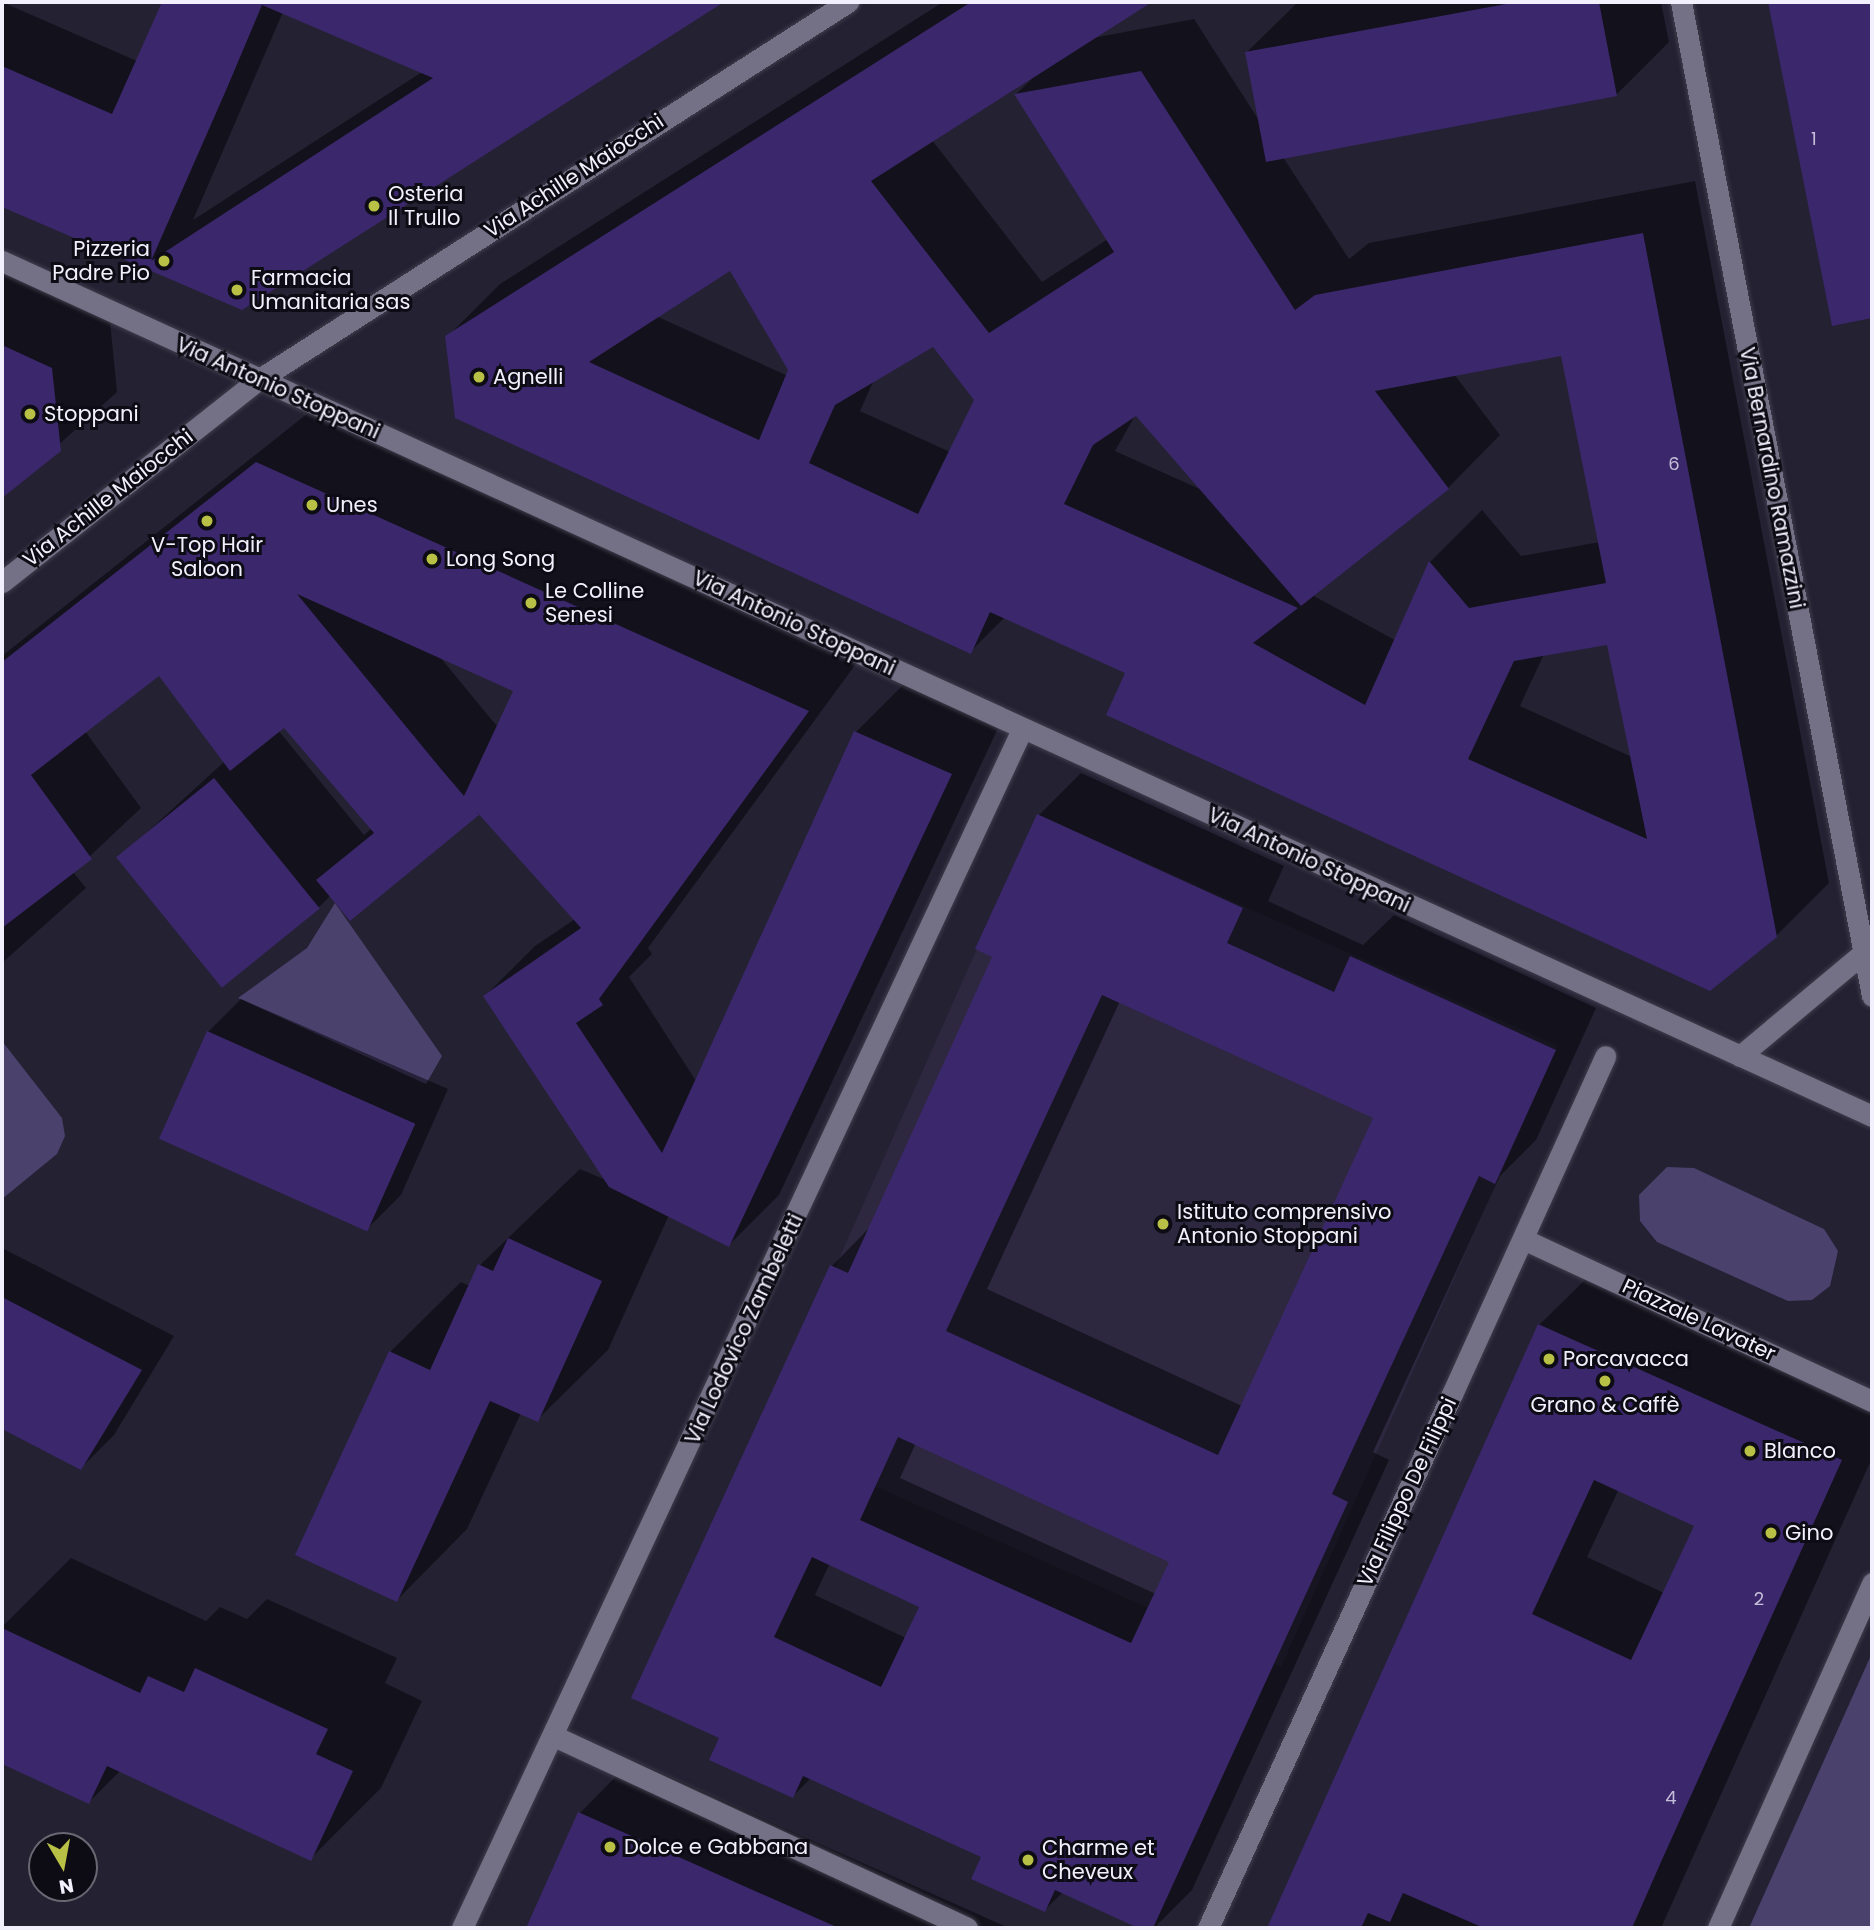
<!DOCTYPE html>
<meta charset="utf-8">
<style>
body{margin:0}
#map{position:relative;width:1874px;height:1930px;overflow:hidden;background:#242133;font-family:Poppins,sans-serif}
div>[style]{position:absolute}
.built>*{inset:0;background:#2d2840;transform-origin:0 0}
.green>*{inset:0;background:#4a416d}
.shadow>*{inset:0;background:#0007}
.building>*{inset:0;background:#3b276b;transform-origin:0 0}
.roads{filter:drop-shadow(0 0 2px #403d4c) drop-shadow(0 0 2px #403d4c)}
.pedestrian>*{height:21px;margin:-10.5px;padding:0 10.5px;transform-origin:10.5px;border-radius:10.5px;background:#747186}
.minor>*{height:21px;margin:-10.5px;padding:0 10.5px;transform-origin:10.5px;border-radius:10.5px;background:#747186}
.dots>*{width:19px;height:19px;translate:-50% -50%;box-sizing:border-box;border:4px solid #0d0c14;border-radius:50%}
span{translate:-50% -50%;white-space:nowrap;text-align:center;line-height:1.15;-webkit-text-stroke:6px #0d0c14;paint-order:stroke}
.number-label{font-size:18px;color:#c4bed8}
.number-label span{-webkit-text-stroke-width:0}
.street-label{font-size:21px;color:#f2f0fd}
.poi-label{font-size:21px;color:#f2f0fd}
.left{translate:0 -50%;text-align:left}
.right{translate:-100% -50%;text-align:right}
.frame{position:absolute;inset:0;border:4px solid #f2f0fd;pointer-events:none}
.north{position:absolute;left:28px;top:1832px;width:70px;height:70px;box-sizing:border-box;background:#0d0c14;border:2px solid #696771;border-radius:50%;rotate:170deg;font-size:19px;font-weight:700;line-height:28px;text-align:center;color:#f2f0fd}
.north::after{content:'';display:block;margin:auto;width:24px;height:32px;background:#b9c046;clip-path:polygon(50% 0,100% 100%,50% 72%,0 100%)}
</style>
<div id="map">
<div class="built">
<i style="left:1037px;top:814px;width:570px;height:680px;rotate:24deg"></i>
</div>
<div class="green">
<i style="clip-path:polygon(335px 903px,442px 1056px,426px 1084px,238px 998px,307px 948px)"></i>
<i style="clip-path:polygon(2px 1041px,62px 1118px,65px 1136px,57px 1154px,2px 1199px)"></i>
<i style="clip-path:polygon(1667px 1167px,1694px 1168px,1824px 1229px,1838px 1251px,1830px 1286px,1812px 1300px,1788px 1301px,1657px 1242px,1640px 1221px,1639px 1195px)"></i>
<i style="clip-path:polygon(1872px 1653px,1872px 1928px,1749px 1928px)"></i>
</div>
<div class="shadow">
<i style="clip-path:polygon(evenodd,2px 2px,137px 61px,164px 2px,720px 2px,241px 308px,2px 204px,2px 2px,283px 12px,422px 72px,193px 220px,283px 12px)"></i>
<i style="clip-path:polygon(evenodd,943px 2px,1149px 2px,1093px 38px,1194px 19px,1260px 122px,1247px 52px,1298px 2px,1661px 2px,1669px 42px,1616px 95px,1283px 157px,1349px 259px,1369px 243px,1695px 181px,1829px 883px,1776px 936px,1005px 617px,970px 652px,447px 337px,500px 284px,943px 2px,1033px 78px,1016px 94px,1108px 239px,1042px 282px,932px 140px,1033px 78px,943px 2px,731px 268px,790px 370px,788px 376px,656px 316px,731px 268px,943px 2px,933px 345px,976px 400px,950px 452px,860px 411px,874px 380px,933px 345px,943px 2px,1562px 354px,1600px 542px,1521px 556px,1482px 510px,1430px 562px,1395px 640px,1312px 595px,1448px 488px,1500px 435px,1454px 374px,1562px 354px,943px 2px,1136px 414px,1202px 490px,1115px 451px,1136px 414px,943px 2px,1609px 643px,1632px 757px,1520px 706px,1544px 654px,1609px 643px)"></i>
<i style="clip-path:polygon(1769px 2px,1872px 2px,1872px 317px,1833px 324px)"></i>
<i style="clip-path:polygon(2px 262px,109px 311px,117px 392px,2px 496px)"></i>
<i style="clip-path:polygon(evenodd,308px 413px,858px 661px,648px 948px,652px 954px,629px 977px,696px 1081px,856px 732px,906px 682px,1000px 724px,779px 1195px,729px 1245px,669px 1215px,608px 1350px,537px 1420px,521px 1413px,467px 1529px,397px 1600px,390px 1352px,461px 1282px,470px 1286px,480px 1265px,580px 1169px,608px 1181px,485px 996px,535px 946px,575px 919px,479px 812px,350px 919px,331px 895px,319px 907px,119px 858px,225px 761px,159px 674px,85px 731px,141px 808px,73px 872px,86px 888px,2px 963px,2px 656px,308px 413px,440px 657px,515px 691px,498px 727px,491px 719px,440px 657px,308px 413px,285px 725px,372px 828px,364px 835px,278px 730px,285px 725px)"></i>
<i style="clip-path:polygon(evenodd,1081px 773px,1284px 866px,1268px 901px,1363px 945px,1394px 915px,1596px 1008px,1536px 1140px,1500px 1176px,1373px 1452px,1389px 1460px,1192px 1890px,1154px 1928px,1063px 1892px,1045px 1910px,983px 1856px,811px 1778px,793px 1796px,722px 1737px,633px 1697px,832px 1266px,871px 1226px,994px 956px,1039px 815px,1081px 773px,1120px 1001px,1376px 1117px,1242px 1406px,987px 1289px,1120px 1001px,1081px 773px,916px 1443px,1171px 1561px,1156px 1594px,900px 1478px,916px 1443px,1081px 773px,830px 1563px,921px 1606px,906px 1638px,815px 1595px,830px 1563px)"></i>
<i style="clip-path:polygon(241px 999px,448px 1089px,401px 1195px,368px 1228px,208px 1032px)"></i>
<i style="clip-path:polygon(2px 1248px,174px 1336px,114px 1435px,81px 1468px,2px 1427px)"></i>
<i style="clip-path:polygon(evenodd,1596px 1269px,1872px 1392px,1872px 1458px,1661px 1928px,1269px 1928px,1539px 1325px,1596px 1269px,1619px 1489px,1696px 1526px,1664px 1593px,1587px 1557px,1619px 1489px)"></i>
<i style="clip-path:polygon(71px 1558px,206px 1621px,220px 1607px,247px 1619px,267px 1599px,397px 1658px,385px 1683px,422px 1701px,381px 1788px,310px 1859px,121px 1770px,89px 1802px,2px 1762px,2px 1627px)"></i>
<i style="clip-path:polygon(632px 1760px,1009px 1928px,528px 1928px,580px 1813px)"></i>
</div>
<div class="building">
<i style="clip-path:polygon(evenodd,162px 2px,724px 2px,242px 310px,2px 207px,2px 66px,112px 114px,162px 2px,262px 5px,433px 78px,151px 261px,227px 88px,262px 5px)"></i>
<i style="clip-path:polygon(evenodd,971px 2px,1152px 2px,871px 181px,989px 333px,1114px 252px,1014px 94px,1141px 71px,1295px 310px,1315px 295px,1643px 233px,1777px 937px,1710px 991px,1106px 715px,1125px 673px,990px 612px,971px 654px,455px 418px,445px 336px,971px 2px,730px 271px,788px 370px,759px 440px,589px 362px,730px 271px,971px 2px,933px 347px,974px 400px,918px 514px,809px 463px,835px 405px,933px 347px,971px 2px,1561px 356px,1606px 583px,1469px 608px,1429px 561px,1365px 705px,1253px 643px,1298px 608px,1064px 504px,1093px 445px,1136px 416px,1301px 606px,1449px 489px,1375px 391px,1561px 356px,971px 2px,1607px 645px,1628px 746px,1647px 839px,1468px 759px,1514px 661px,1607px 645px)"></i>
<i style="clip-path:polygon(1517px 2px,1599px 2px,1617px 96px,1266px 162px,1245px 52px)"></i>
<i style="clip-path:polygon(1768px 2px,1872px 2px,1872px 318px,1832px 326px)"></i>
<i style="clip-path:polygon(2px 345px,52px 368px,61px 451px,2px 498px)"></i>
<i style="clip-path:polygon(evenodd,256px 462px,809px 711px,599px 999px,603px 1005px,576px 1023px,662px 1153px,854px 731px,952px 774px,729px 1247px,609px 1187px,483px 996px,581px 928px,476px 811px,479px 815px,350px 921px,316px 880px,374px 833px,284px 728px,230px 771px,159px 676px,31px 775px,92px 859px,2px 928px,2px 662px,256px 462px,297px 594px,513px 691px,464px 796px,441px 769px,297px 594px)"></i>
<i style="left:214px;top:778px;width:168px;height:126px;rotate:51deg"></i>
<i style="clip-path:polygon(evenodd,1037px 814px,1243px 908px,1227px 943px,1334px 992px,1350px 956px,1556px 1050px,1495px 1184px,1479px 1176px,1332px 1494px,1348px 1502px,1153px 1928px,1138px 1928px,1055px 1890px,1045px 1912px,971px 1879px,981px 1857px,803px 1776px,793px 1798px,709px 1760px,719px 1738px,631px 1698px,830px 1265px,848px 1273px,992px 957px,975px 949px,1037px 814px,1102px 995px,1373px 1118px,1218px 1455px,946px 1331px,1102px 995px,1037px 814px,898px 1437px,1169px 1562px,1131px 1643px,860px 1520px,898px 1437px,1037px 814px,812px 1557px,919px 1607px,881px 1687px,774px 1637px,812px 1557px)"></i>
<i style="left:207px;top:1031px;width:228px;height:118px;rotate:24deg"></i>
<i style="clip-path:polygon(508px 1238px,602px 1281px,538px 1422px,490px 1401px,397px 1602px,295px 1555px,389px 1351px,430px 1370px,478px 1264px,493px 1271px)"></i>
<i style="clip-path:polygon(2px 1297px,142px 1370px,81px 1470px,2px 1429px)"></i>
<i style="clip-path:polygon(evenodd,1538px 1324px,1842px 1460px,1661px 1862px,1632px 1928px,1484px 1928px,1403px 1893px,1390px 1922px,1368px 1913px,1361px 1928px,1267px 1928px,1538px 1324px,1594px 1480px,1694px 1526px,1631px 1660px,1532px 1614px,1594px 1480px)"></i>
<i style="clip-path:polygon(2px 1628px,140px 1693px,148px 1676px,184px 1692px,195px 1668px,328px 1729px,316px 1754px,353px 1771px,311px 1861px,107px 1766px,89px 1804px,2px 1764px)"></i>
<i style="clip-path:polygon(578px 1812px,737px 1883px,839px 1928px,526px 1928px)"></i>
</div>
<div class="roads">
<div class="pedestrian">
<i style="left:1525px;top:1240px;width:383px;rotate:24.9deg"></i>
<i style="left:1452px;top:1394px;width:371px;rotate:-65.6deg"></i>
</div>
<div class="minor">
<i style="left:1681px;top:2px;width:1012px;rotate:79.12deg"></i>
<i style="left:2px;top:261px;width:2056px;rotate:24.57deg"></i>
<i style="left:2px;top:582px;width:326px;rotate:-38.3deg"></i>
<i style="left:258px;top:380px;width:701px;rotate:-32.65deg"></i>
<i style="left:1740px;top:1056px;width:159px;rotate:-39.9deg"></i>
<i style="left:556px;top:1737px;width:453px;rotate:24.9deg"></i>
<i style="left:462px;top:1928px;width:1323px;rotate:-64.96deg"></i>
<i style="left:1208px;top:1928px;width:587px;rotate:-65.44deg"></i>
<i style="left:1718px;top:1928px;width:378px;rotate:-65.9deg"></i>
</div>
</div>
<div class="dots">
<i style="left:374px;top:206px;background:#b9c046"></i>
<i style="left:164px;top:261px;background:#b9c046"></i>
<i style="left:237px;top:290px;background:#b9c046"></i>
<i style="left:479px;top:377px;background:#b9c046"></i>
<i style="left:30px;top:414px;background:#b9c046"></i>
<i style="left:312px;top:505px;background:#b9c046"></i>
<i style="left:207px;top:521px;background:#b9c046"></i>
<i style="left:432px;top:559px;background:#b9c046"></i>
<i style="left:531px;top:603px;background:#b9c046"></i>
<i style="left:1163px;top:1224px;background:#b9c046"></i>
<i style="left:1549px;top:1359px;background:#b9c046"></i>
<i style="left:1605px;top:1381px;background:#b9c046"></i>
<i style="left:1750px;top:1451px;background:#b9c046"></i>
<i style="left:1771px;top:1533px;background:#b9c046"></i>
<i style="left:610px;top:1847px;background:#b9c046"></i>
<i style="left:1028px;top:1860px;background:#b9c046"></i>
</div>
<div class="number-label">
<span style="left:1814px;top:139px">1</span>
<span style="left:1674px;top:464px">6</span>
<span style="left:1759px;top:1599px">2</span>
<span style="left:1671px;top:1798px">4</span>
</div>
<div class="street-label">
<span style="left:574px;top:176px;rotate:-33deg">Via Achille Maiocchi</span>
<span style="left:278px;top:388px;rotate:24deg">Via Antonio Stoppani</span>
<span style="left:1772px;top:478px;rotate:79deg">Via Bernardino Ramazzini</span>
<span style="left:108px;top:498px;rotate:-38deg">Via Achille Maiocchi</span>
<span style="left:794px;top:623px;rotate:25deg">Via Antonio Stoppani</span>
<span style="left:1309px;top:860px;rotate:25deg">Via Antonio Stoppani</span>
<span style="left:1699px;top:1320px;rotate:25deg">Piazzale Lavater</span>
<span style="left:744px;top:1329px;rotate:-65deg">Via Lodovico Zambeletti</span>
<span style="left:1407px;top:1492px;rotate:-65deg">Via Filippo De Filippi</span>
</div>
<div class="poi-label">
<span class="left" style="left:388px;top:206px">Osteria<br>Il Trullo</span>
<span class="right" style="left:150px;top:261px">Pizzeria<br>Padre Pio</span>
<span class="left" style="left:251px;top:290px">Farmacia<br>Umanitaria sas</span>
<span class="left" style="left:493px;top:377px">Agnelli</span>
<span class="left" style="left:44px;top:414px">Stoppani</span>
<span class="left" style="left:326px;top:505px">Unes</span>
<span style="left:207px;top:557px">V-Top Hair<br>Saloon</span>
<span class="left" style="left:446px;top:559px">Long Song</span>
<span class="left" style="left:545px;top:603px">Le Colline<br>Senesi</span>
<span class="left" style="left:1177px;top:1224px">Istituto comprensivo<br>Antonio Stoppani</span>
<span class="left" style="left:1563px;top:1359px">Porcavacca</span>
<span style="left:1605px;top:1405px">Grano &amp; Caffè</span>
<span class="left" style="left:1764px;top:1451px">Blanco</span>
<span class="left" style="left:1785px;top:1533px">Gino</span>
<span class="left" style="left:624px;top:1847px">Dolce e Gabbana</span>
<span class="left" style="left:1042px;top:1860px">Charme et<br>Cheveux</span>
</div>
<div class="frame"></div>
<div class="north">N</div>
</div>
